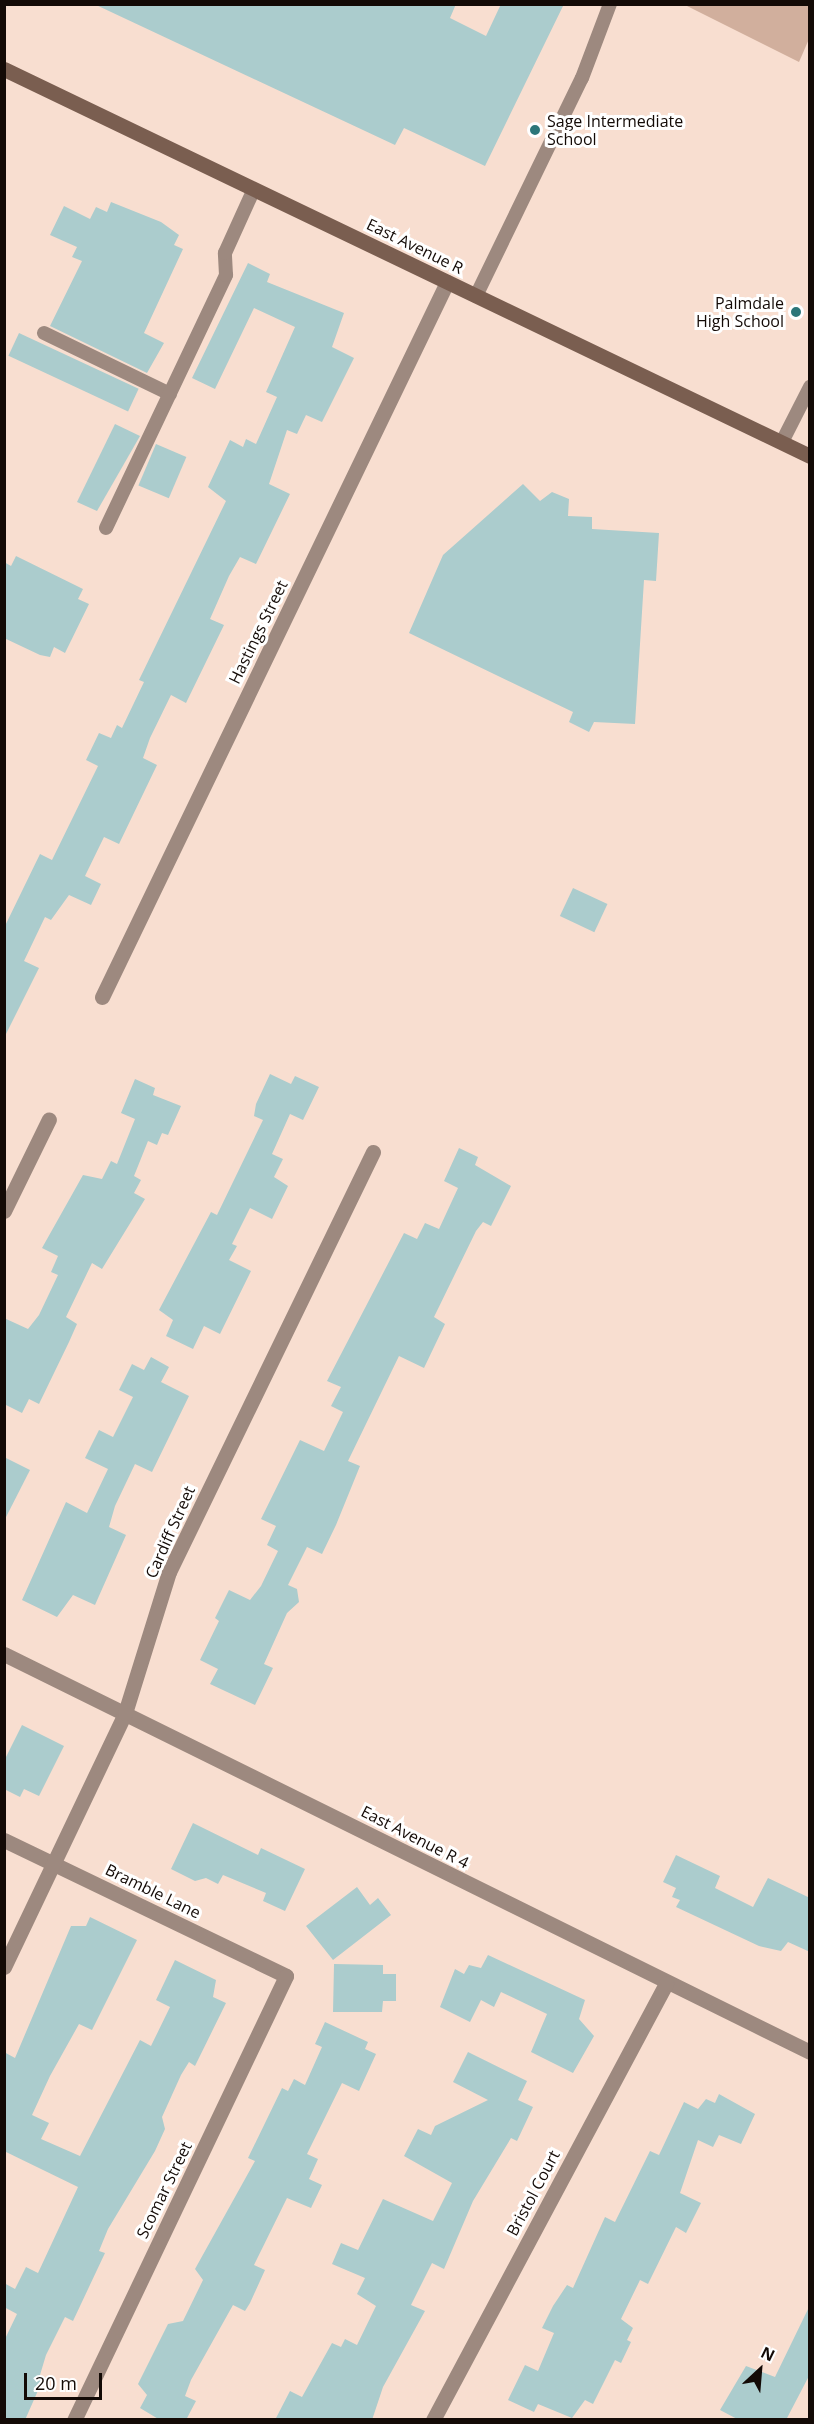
<!DOCTYPE html>
<style>
body{margin:0}
#map{position:relative;width:814px;height:2424px;overflow:hidden;background:#f8ded0;font-family:"Open Sans",sans-serif}
div>[style]{position:absolute}
.green>*{inset:0;background:#d1af9d}
.building>*{inset:0;background:#abcccd;transform-origin:0 0}
.lane>*{height:14px;margin:-7px;padding:0 7px;transform-origin:7px;border-radius:7px;background:#9d897f}
.street>*{height:15px;margin:-7.5px;padding:0 7.5px;transform-origin:7.5px;border-radius:7.5px;background:#9d897f}
.secondary>*{height:15px;margin:-7.5px;padding:0 7.5px;transform-origin:7.5px;border-radius:7.5px;background:#7a5e50}
.dots>*{width:16px;height:16px;translate:-50% -50%;box-sizing:border-box;border:3px solid #fff;border-radius:50%}
span{translate:-50% -50%;white-space:nowrap;text-align:center;line-height:1.15;-webkit-text-stroke:6px #fff;paint-order:stroke}
.poi-label{font-size:16px;color:#130a06}
.left{translate:0 -50%;text-align:left}
.right{translate:-100% -50%;text-align:right}
.street-label{font-size:16px;color:#130a06}
.frame{position:absolute;inset:0;border:6px solid #130a06;pointer-events:none}
.north{position:absolute;left:730px;top:2340px;width:60px;height:60px;-webkit-text-stroke:4px #fff;paint-order:stroke;rotate:26deg;font-size:16px;font-weight:700;line-height:24px;text-align:center;color:#130a06}
.north::after{content:'';display:block;margin:auto;width:21px;height:27px;background:#130a06;clip-path:polygon(50% 0,100% 100%,50% 72%,0 100%)}
.scale{position:absolute;left:24px;top:2373px;width:78px;height:27px;box-sizing:border-box;border:3px solid #130a06;border-top:0;padding-left:8px;font-size:18px;line-height:21px;white-space:nowrap;color:#130a06;-webkit-text-stroke:4px #fff;paint-order:stroke}
</style>
<div id="map">
<div class="green">
<i style="clip-path:polygon(685px 5px,809px 5px,809px 39px,799px 62px)"></i>
</div>
<div class="building">
<i style="clip-path:polygon(94px 4px,456px 4px,450px 18px,486px 36px,501px 4px,564px 4px,485px 166px,404px 128px,395px 145px)"></i>
<i style="clip-path:polygon(111px 202px,161px 222px,179px 235px,174px 245px,183px 249px,144px 333px,164px 343px,147px 373px,50px 326px,82px 261px,72px 257px,77px 247px,50px 235px,64px 206px,90px 219px,96px 207px,107px 212px)"></i>
<i style="clip-path:polygon(248px 263px,270px 274px,267px 282px,344px 313px,332px 347px,354px 358px,322px 422px,306px 415px,297px 434px,287px 430px,269px 484px,290px 494px,256px 564px,240px 557px,229px 576px,210px 619px,224px 625px,186px 703px,171px 695px,150px 738px,143px 758px,157px 765px,119px 844px,104px 837px,85px 876px,101px 884px,91px 905px,69px 895px,51px 920px,45px 917px,24px 961px,39px 968px,4px 1038px,4px 928px,40px 854px,52px 860px,98px 766px,86px 760px,99px 733px,111px 738px,117px 725px,122px 728px,144px 682px,139px 680px,226px 501px,208px 487px,230px 440px,243px 447px,246px 439px,256px 444px,277px 397px,266px 392px,295px 327px,254px 308px,215px 389px,192px 378px)"></i>
<i style="left:19px;top:333px;width:132px;height:25px;rotate:25deg"></i>
<i style="clip-path:polygon(115px 424px,140px 436px,97px 511px,77px 502px)"></i>
<i style="left:156px;top:444px;width:33px;height:45px;rotate:23deg"></i>
<i style="clip-path:polygon(523px 484px,540px 501px,552px 492px,569px 499px,568px 516px,592px 517px,592px 529px,659px 533px,656px 581px,644px 580px,635px 724px,594px 722px,589px 732px,569px 722px,573px 712px,409px 633px,443px 555px)"></i>
<i style="clip-path:polygon(16px 556px,83px 589px,78px 599px,89px 604px,65px 653px,54px 647px,50px 657px,40px 655px,4px 638px,4px 562px,11px 566px)"></i>
<i style="left:573px;top:888px;width:38px;height:31px;rotate:25deg"></i>
<i style="clip-path:polygon(270px 1074px,291px 1084px,295px 1076px,319px 1087px,303px 1120px,290px 1114px,272px 1154px,283px 1159px,274px 1177px,288px 1186px,272px 1219px,250px 1208px,232px 1244px,237px 1246px,229px 1260px,251px 1271px,220px 1334px,204px 1326px,193px 1349px,166px 1336px,173px 1320px,159px 1310px,211px 1212px,217px 1215px,263px 1120px,254px 1116px,256px 1104px)"></i>
<i style="clip-path:polygon(135px 1079px,155px 1088px,153px 1095px,181px 1106px,168px 1135px,162px 1133px,157px 1145px,148px 1141px,134px 1176px,141px 1180px,134px 1193px,145px 1199px,102px 1269px,92px 1263px,66px 1317px,77px 1324px,69px 1342px,39px 1404px,29px 1399px,22px 1413px,4px 1404px,4px 1318px,28px 1329px,39px 1315px,58px 1275px,51px 1272px,58px 1256px,42px 1248px,83px 1175px,102px 1179px,111px 1161px,117px 1164px,135px 1119px,121px 1113px)"></i>
<i style="clip-path:polygon(459px 1148px,478px 1157px,475px 1165px,511px 1186px,491px 1226px,483px 1222px,476px 1231px,434px 1317px,445px 1324px,424px 1368px,399px 1356px,348px 1461px,360px 1466px,336px 1525px,322px 1554px,307px 1547px,288px 1585px,297px 1589px,299px 1602px,287px 1613px,264px 1664px,273px 1668px,255px 1705px,210px 1684px,218px 1669px,200px 1660px,219px 1621px,215px 1618px,229px 1590px,250px 1600px,261px 1586px,278px 1551px,267px 1545px,276px 1526px,261px 1519px,300px 1440px,324px 1451px,343px 1412px,331px 1406px,341px 1387px,327px 1381px,404px 1233px,417px 1239px,425px 1223px,439px 1229px,458px 1188px,444px 1181px)"></i>
<i style="clip-path:polygon(151px 1357px,169px 1367px,161px 1382px,189px 1396px,152px 1472px,135px 1464px,115px 1506px,109px 1527px,126px 1535px,95px 1605px,73px 1595px,57px 1617px,22px 1600px,66px 1502px,87px 1513px,108px 1469px,85px 1458px,99px 1430px,113px 1437px,133px 1397px,119px 1390px,132px 1364px,144px 1370px)"></i>
<i style="clip-path:polygon(4px 1457px,30px 1470px,4px 1521px)"></i>
<i style="clip-path:polygon(22px 1725px,64px 1746px,39px 1796px,24px 1789px,20px 1797px,4px 1789px,4px 1761px)"></i>
<i style="clip-path:polygon(193px 1823px,258px 1855px,261px 1848px,305px 1869px,285px 1911px,263px 1901px,266px 1893px,223px 1875px,218px 1884px,206px 1878px,195px 1881px,171px 1869px)"></i>
<i style="clip-path:polygon(676px 1855px,720px 1876px,715px 1888px,753px 1907px,768px 1878px,810px 1898px,810px 1952px,788px 1942px,781px 1951px,759px 1946px,676px 1907px,680px 1900px,672px 1897px,676px 1888px,663px 1882px)"></i>
<i style="clip-path:polygon(357px 1887px,370px 1905px,378px 1898px,391px 1915px,333px 1960px,306px 1926px)"></i>
<i style="clip-path:polygon(90px 1917px,137px 1940px,92px 2030px,79px 2024px,50px 2076px,32px 2115px,49px 2123px,41px 2139px,80px 2156px,140px 2040px,151px 2046px,170px 2007px,156px 2000px,175px 1960px,216px 1980px,213px 1997px,226px 2003px,195px 2066px,189px 2062px,181px 2075px,162px 2117px,165px 2129px,155px 2151px,108px 2229px,99px 2251px,105px 2253px,73px 2321px,65px 2317px,46px 2355px,40px 2375px,44px 2377px,25px 2420px,4px 2420px,4px 2341px,17px 2314px,4px 2307px,4px 2283px,15px 2289px,26px 2267px,38px 2273px,78px 2187px,4px 2151px,4px 2052px,15px 2058px,71px 1926px,86px 1926px)"></i>
<i style="clip-path:polygon(488px 1955px,585px 2000px,579px 2019px,594px 2036px,573px 2073px,531px 2052px,547px 2014px,501px 1992px,494px 2007px,481px 2000px,470px 2022px,440px 2007px,455px 1969px,464px 1974px,469px 1965px,481px 1968px)"></i>
<i style="clip-path:polygon(334px 1964px,383px 1965px,383px 1974px,396px 1974px,396px 2001px,383px 2001px,382px 2012px,333px 2012px)"></i>
<i style="clip-path:polygon(325px 2022px,368px 2042px,365px 2049px,376px 2054px,359px 2091px,342px 2083px,307px 2154px,318px 2159px,309px 2179px,322px 2185px,311px 2208px,287px 2198px,254px 2265px,265px 2270px,250px 2303px,245px 2311px,233px 2305px,191px 2380px,185px 2396px,196px 2401px,186px 2420px,160px 2420px,140px 2408px,147px 2395px,138px 2384px,168px 2324px,183px 2321px,203px 2280px,195px 2269px,255px 2161px,248px 2158px,282px 2088px,288px 2091px,294px 2079px,305px 2085px,322px 2047px,315px 2044px)"></i>
<i style="clip-path:polygon(468px 2052px,527px 2081px,518px 2100px,533px 2107px,517px 2141px,511px 2138px,473px 2201px,444px 2269px,432px 2263px,411px 2305px,425px 2311px,383px 2387px,372px 2420px,275px 2420px,290px 2391px,302px 2397px,332px 2343px,341px 2347px,345px 2339px,357px 2345px,376px 2306px,357px 2294px,365px 2278px,332px 2264px,341px 2243px,358px 2250px,383px 2199px,433px 2221px,452px 2183px,404px 2156px,418px 2129px,431px 2135px,435px 2126px,488px 2100px,453px 2082px)"></i>
<i style="clip-path:polygon(719px 2094px,755px 2114px,741px 2144px,719px 2135px,713px 2147px,698px 2140px,680px 2193px,701px 2203px,686px 2233px,676px 2227px,648px 2284px,640px 2280px,621px 2319px,633px 2328px,627px 2340px,631px 2342px,621px 2363px,615px 2360px,593px 2404px,585px 2400px,572px 2418px,538px 2404px,534px 2412px,508px 2400px,525px 2365px,538px 2371px,554px 2333px,542px 2328px,553px 2306px,567px 2285px,573px 2288px,605px 2217px,615px 2222px,650px 2151px,659px 2155px,684px 2102px,698px 2109px,706px 2099px,715px 2103px)"></i>
<i style="clip-path:polygon(810px 2305px,810px 2374px,786px 2420px,739px 2420px,720px 2410px,746px 2366px,775px 2377px)"></i>
</div>
<div class="lane">
<i style="left:476px;top:296px;width:242px;rotate:-64.1deg"></i>
<i style="left:582px;top:78px;width:79px;rotate:-69.3deg"></i>
<i style="left:44px;top:333px;width:140px;rotate:25.8deg"></i>
<i style="left:782px;top:442px;width:62px;rotate:-63deg"></i>
<i style="left:106px;top:528px;width:280px;rotate:-64.6deg"></i>
<i style="left:226px;top:275px;width:22px;rotate:-93deg"></i>
<i style="left:225px;top:253px;width:70px;rotate:-65.6deg"></i>
</div>
<div class="street">
<i style="left:102px;top:997px;width:794px;rotate:-64.24deg"></i>
<i style="left:4px;top:1211px;width:102px;rotate:-63.9deg"></i>
<i style="left:4px;top:1654px;width:899px;rotate:26.28deg"></i>
<i style="left:4px;top:1840px;width:313px;rotate:25.7deg"></i>
<i style="left:286px;top:1976px;width:492px;rotate:115.5deg"></i>
<i style="left:4px;top:1967px;width:281px;rotate:-64.5deg"></i>
<i style="left:125px;top:1713px;width:148px;rotate:-72.7deg"></i>
<i style="left:169px;top:1572px;width:467px;rotate:-64.1deg"></i>
<i style="left:433px;top:2420px;width:495px;rotate:-61.9deg"></i>
</div>
<div class="secondary">
<i style="left:4px;top:69px;width:894px;rotate:25.65deg"></i>
</div>
<div class="dots">
<i style="left:535px;top:130px;background:#2c7679"></i>
<i style="left:796px;top:312px;background:#2c7679"></i>
</div>
<div class="poi-label">
<span class="left" style="left:547px;top:130px">Sage Intermediate<br>School</span>
<span class="right" style="left:784px;top:312px">Palmdale<br>High School</span>
</div>
<div class="street-label">
<span style="left:415px;top:246px;rotate:26deg">East Avenue R</span>
<span style="left:258px;top:632px;rotate:-64deg">Hastings Street</span>
<span style="left:170px;top:1532px;rotate:-66deg">Cardiff Street</span>
<span style="left:415px;top:1837px;rotate:27deg">East Avenue R 4</span>
<span style="left:153px;top:1891px;rotate:26deg">Bramble Lane</span>
<span style="left:164px;top:2190px;rotate:-64deg">Scomar Street</span>
<span style="left:533px;top:2193px;rotate:-62deg">Bristol Court</span>
</div>
<div class="frame"></div>
<div class="north">N</div>
<div class="scale">20 m</div>
</div>
